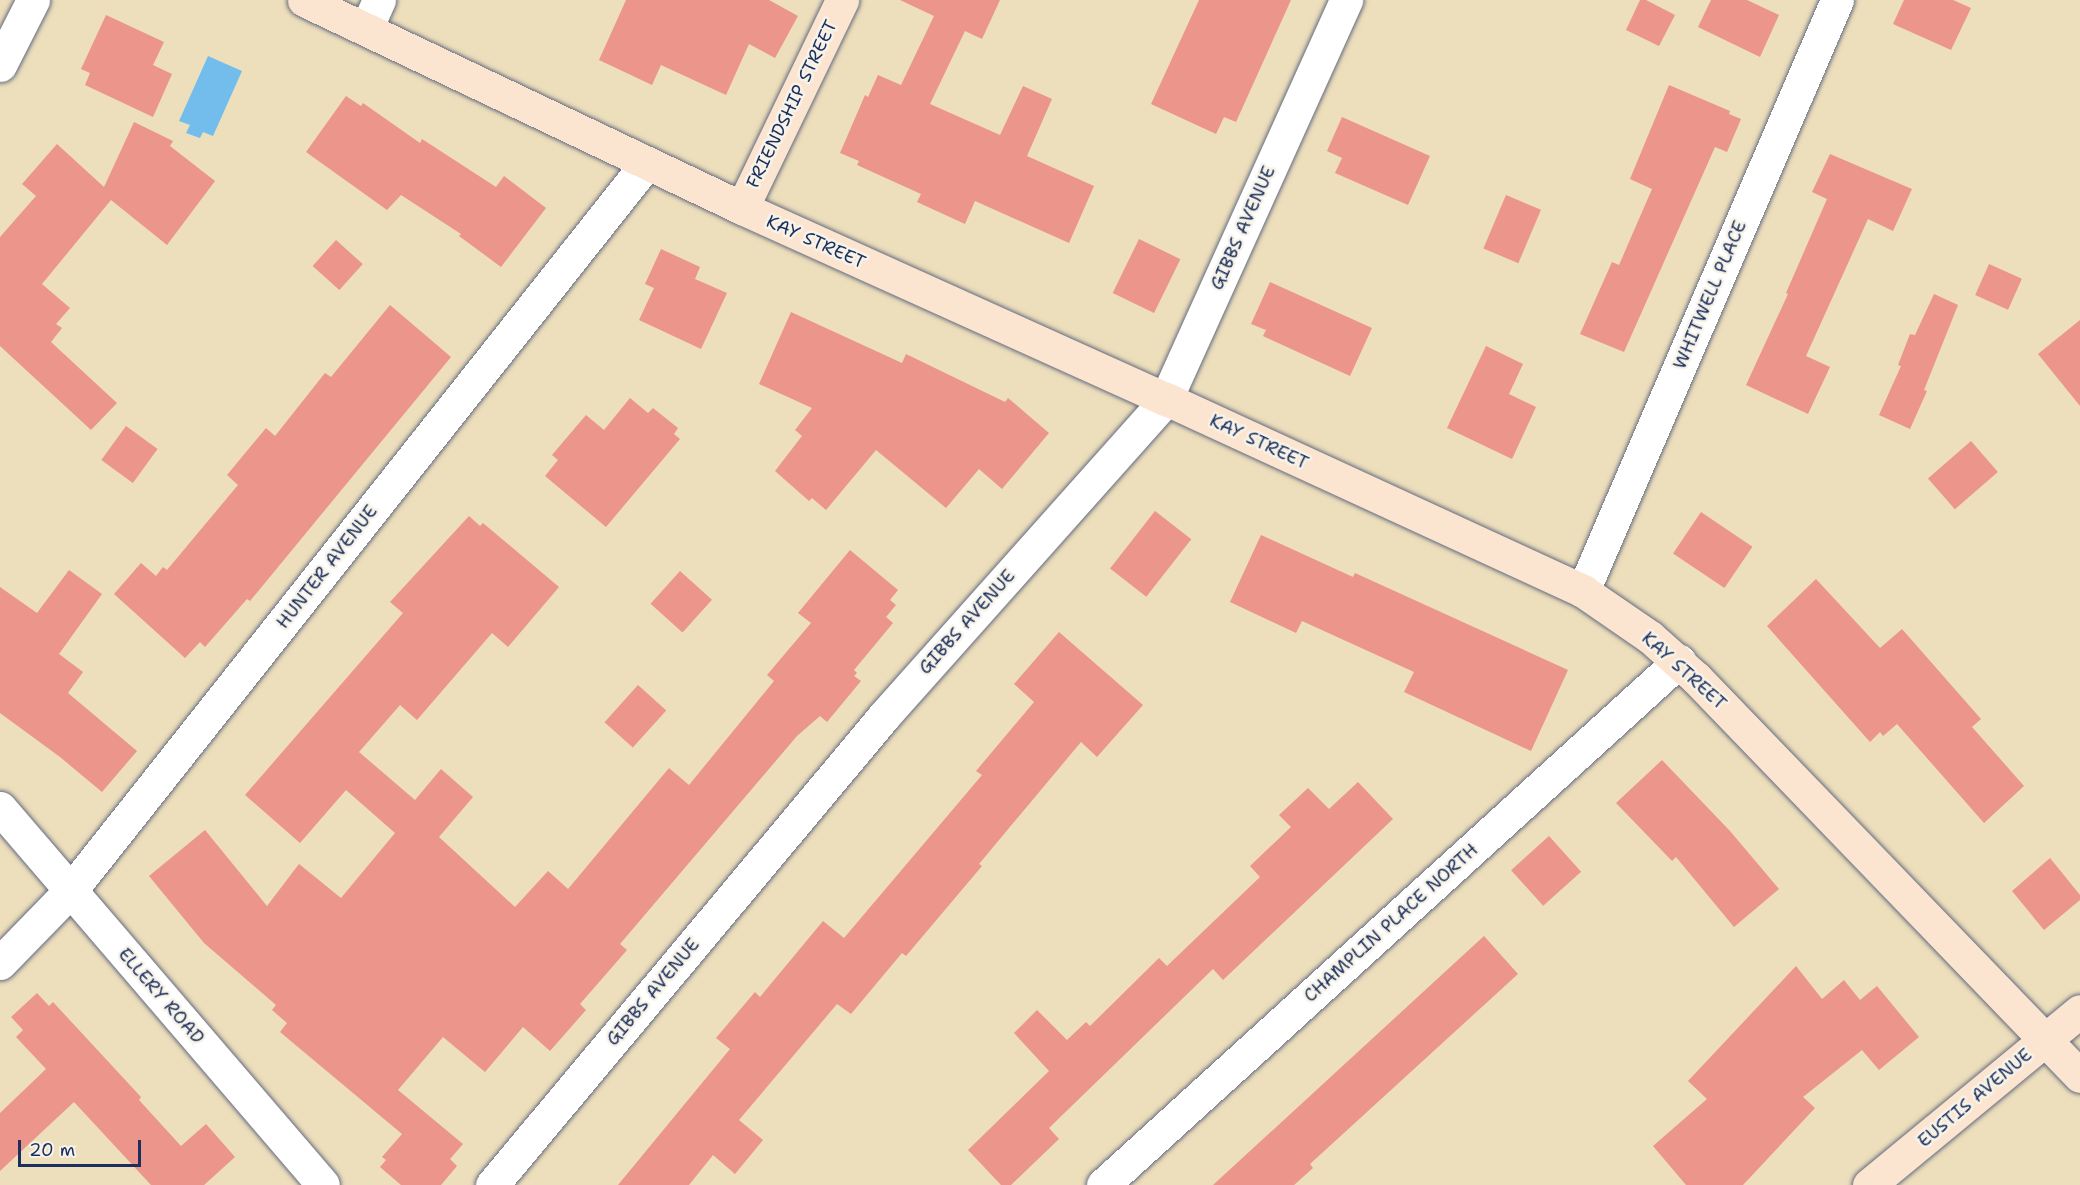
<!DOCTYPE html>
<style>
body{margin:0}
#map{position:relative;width:2080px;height:1185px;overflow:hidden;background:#eddebc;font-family:"Shantell Sans",sans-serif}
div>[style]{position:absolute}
.water>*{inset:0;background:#73bdec}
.building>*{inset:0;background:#eb958b;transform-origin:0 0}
.roads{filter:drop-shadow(0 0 2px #646c7f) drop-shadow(0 0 2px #646c7f)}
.street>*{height:33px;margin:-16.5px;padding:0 16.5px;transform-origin:16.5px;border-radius:16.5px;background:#fff}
.secondary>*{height:33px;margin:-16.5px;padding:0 16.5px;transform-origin:16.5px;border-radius:16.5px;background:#fce5d0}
span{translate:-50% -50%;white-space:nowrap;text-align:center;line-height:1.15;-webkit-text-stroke:5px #f7f3e8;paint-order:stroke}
.street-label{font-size:18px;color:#1b2f5e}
.scale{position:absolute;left:18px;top:1140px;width:123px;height:27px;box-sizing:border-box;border:3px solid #1b2f5e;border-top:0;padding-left:8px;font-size:18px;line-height:21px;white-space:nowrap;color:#1b2f5e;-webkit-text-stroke:4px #f7f3e8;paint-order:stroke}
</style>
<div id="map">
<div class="water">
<i style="clip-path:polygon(208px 56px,242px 71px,213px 136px,203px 132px,200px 138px,186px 133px,190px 125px,179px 121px)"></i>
</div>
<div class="building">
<i style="clip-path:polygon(626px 0,769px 0,798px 16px,775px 58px,749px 44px,726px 95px,661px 65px,652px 85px,599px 60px)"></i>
<i style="clip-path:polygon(900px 0,1000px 0,982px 39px,965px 31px,930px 104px,1000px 135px,1023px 86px,1052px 99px,1027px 156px,1094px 186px,1069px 243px,975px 201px,965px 224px,917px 202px,921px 194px,857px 165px,859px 161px,840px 153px,865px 95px,868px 97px,878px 75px,901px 85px,934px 16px)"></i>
<i style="clip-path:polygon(1199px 0,1291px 0,1236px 122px,1224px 117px,1216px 134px,1151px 104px)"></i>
<i style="clip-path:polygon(1640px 0,1646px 0,1675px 15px,1659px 46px,1626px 30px)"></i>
<i style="clip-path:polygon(1711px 0,1747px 0,1779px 15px,1760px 57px,1698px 27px)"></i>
<i style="clip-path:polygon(1904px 0,1953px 0,1971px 8px,1951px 50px,1893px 24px)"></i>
<i style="clip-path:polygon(106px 15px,164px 42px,153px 65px,172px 74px,153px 117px,85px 85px,90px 73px,81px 69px)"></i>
<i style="clip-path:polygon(1669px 85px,1730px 111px,1729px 114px,1741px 119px,1727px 152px,1715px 147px,1624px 352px,1580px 334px,1612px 262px,1619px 265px,1652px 189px,1630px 179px)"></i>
<i style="clip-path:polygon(346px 96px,361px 106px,363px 103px,420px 143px,422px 139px,496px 187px,504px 176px,546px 208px,501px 267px,459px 236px,461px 234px,401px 195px,387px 210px,306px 152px)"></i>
<i style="clip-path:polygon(1342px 117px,1430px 156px,1408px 205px,1335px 173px,1342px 158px,1327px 151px)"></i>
<i style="clip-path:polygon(134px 122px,173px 141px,170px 146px,215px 181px,167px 245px,111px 200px,42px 284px,70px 308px,56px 324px,62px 328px,51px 342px,117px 403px,91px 430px,0 346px,0 237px,36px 196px,22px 184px,57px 144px,104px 187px)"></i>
<i style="clip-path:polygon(1830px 154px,1912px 189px,1893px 231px,1868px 219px,1806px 356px,1830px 367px,1808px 414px,1746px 385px,1788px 294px,1786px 293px,1827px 199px,1812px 192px)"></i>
<i style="left:1506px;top:195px;width:38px;height:58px;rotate:23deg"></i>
<i style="left:1139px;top:239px;width:46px;height:60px;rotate:26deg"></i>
<i style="left:336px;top:240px;width:36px;height:35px;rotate:42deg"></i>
<i style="clip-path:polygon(661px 249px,700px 267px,695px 279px,727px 293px,701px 349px,639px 320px,654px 288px,645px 284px)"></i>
<i style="left:1989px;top:264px;width:36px;height:34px;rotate:24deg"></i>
<i style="clip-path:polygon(1270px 282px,1372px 328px,1350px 376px,1263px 336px,1266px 330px,1251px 324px)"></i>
<i style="clip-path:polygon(1934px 294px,1958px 305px,1924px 390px,1927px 391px,1910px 429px,1879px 415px,1901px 366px,1898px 365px,1910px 334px,1915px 335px)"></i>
<i style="clip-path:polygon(390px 305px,451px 357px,250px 601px,247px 599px,205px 647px,200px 642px,185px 658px,114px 594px,141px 563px,156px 576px,163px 567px,167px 570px,238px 485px,227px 475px,266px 428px,275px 436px,325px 373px,331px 377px)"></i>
<i style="clip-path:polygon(791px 312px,902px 363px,906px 354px,1005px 402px,1008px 398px,1049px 433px,1002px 489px,979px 469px,946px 508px,876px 450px,826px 510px,812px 498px,809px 501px,775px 471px,802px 436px,795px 430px,812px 408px,759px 384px)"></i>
<i style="clip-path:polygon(2080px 320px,2080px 406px,2038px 354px)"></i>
<i style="clip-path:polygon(1486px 346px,1523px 364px,1509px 394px,1536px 407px,1512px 459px,1447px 428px)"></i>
<i style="clip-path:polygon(630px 398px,648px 413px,653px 408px,678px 428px,674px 434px,680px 439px,606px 527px,545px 476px,558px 460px,552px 455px,586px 415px,604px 430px)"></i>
<i style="left:126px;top:426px;width:39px;height:42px;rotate:36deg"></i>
<i style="left:1971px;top:441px;width:41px;height:57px;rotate:49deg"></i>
<i style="left:1155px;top:511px;width:46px;height:73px;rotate:38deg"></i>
<i style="left:1701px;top:512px;width:62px;height:50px;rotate:34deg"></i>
<i style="clip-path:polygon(469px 516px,480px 526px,483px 523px,559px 587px,508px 647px,492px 633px,417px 720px,400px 705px,359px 752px,415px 800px,441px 769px,473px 797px,439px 837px,515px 907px,548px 871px,568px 889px,669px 768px,689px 785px,774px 681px,767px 675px,811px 623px,798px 613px,850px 550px,898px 590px,890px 600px,896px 605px,886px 617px,893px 623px,854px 670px,857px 673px,854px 676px,861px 681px,827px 722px,820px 716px,797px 736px,620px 944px,627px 950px,580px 1004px,586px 1010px,550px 1051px,523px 1027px,485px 1072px,443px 1037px,398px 1090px,463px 1144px,450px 1159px,457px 1166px,441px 1185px,401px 1185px,380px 1167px,386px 1160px,382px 1157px,402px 1134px,280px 1032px,287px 1023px,272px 1010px,276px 1005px,204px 943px,149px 876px,205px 830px,267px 906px,299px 864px,341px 898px,395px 833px,346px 790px,300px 843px,245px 795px,403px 613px,390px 602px)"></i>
<i style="clip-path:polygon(1261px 535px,1353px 577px,1355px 573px,1568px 670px,1531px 751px,1404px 692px,1414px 672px,1302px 621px,1296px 633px,1230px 602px)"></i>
<i style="clip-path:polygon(69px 570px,102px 594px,59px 654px,83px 672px,68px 693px,137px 751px,102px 792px,60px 757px,0 713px,0 587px,37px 613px)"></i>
<i style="left:680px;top:571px;width:43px;height:44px;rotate:42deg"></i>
<i style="clip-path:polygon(1816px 579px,1880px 648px,1902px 629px,1981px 719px,1972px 727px,2024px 786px,1984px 823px,1897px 724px,1883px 736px,1880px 732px,1870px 742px,1767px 626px)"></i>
<i style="clip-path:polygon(1059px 632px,1143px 705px,1097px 757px,1081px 742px,979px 864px,982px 866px,906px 956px,902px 953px,851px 1014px,837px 1004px,739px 1120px,763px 1140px,735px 1174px,713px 1155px,689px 1185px,618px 1185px,730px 1049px,716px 1038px,755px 992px,760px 997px,823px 921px,844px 938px,982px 775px,976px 771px,1034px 702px,1014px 684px)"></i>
<i style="left:638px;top:685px;width:38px;height:50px;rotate:42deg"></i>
<i style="clip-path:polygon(1662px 760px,1730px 831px,1779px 889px,1734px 927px,1676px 857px,1672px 861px,1616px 803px)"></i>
<i style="clip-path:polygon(1358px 782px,1393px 819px,1223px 980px,1213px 969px,1049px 1128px,1059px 1139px,1011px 1185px,1001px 1185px,968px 1150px,1049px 1071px,1014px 1033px,1037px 1010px,1067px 1040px,1086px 1022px,1090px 1026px,1159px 958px,1167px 966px,1260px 877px,1250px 866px,1291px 827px,1279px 815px,1308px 788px,1329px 809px)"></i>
<i style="left:1549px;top:836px;width:48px;height:51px;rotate:48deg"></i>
<i style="clip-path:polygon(2050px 858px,2080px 895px,2080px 900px,2044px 930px,2012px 891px)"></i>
<i style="clip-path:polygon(1484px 936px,1518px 974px,1310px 1164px,1313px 1168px,1294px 1185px,1213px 1185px)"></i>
<i style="clip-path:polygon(1796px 966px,1822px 999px,1844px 980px,1860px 1000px,1877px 986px,1919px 1037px,1879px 1070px,1862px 1050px,1803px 1097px,1815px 1108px,1743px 1185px,1686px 1185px,1653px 1146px,1707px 1099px,1688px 1081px)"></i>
<i style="clip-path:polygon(37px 993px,49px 1006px,53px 1002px,141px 1097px,139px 1100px,181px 1146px,206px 1124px,235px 1157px,204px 1185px,151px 1185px,74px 1102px,0 1171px,0 1113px,46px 1069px,16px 1037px,23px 1030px,11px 1017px)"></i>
</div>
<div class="roads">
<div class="street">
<i style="left:366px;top:29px;width:32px;rotate:-66deg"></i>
<i style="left:0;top:65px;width:73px;rotate:-63.1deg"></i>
<i style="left:1583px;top:591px;width:643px;rotate:-66.74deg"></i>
<i style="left:0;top:808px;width:496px;rotate:49.4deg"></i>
<i style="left:0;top:963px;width:102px;rotate:-45.8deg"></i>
<i style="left:71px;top:890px;width:926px;rotate:-51.62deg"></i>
<i style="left:492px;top:1185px;width:611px;rotate:-50.11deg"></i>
<i style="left:884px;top:716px;width:424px;rotate:-48.3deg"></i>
<i style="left:1166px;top:399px;width:438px;rotate:-65.7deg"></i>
<i style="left:1103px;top:1185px;width:779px;rotate:-42.29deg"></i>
</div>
<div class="secondary">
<i style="left:304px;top:0;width:485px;rotate:25.4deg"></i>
<i style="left:742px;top:208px;width:465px;rotate:24.3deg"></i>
<i style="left:1166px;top:399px;width:459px;rotate:24.7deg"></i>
<i style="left:1583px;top:591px;width:81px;rotate:34.5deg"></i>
<i style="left:1650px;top:637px;width:62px;rotate:41.7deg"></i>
<i style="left:1696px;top:678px;width:553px;rotate:46.03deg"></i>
<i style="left:742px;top:208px;width:231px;rotate:-64.3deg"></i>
<i style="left:1869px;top:1185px;width:273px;rotate:-39.5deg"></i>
</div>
</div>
<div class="street-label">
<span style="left:792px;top:104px;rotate:-64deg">FRIENDSHIP STREET</span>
<span style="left:1243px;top:228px;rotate:-66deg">GIBBS AVENUE</span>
<span style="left:816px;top:242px;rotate:24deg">KAY STREET</span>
<span style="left:1710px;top:295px;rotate:-67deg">WHITWELL PLACE</span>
<span style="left:1259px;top:442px;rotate:25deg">KAY STREET</span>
<span style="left:327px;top:567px;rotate:-52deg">HUNTER AVENUE</span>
<span style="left:967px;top:622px;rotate:-48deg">GIBBS AVENUE</span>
<span style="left:1684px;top:671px;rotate:42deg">KAY STREET</span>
<span style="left:1391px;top:923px;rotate:-42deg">CHAMPLIN PLACE NORTH</span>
<span style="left:653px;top:992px;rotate:-50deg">GIBBS AVENUE</span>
<span style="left:161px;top:996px;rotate:49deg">ELLERY ROAD</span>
<span style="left:1975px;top:1098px;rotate:-40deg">EUSTIS AVENUE</span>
</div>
<div class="scale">20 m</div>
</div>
